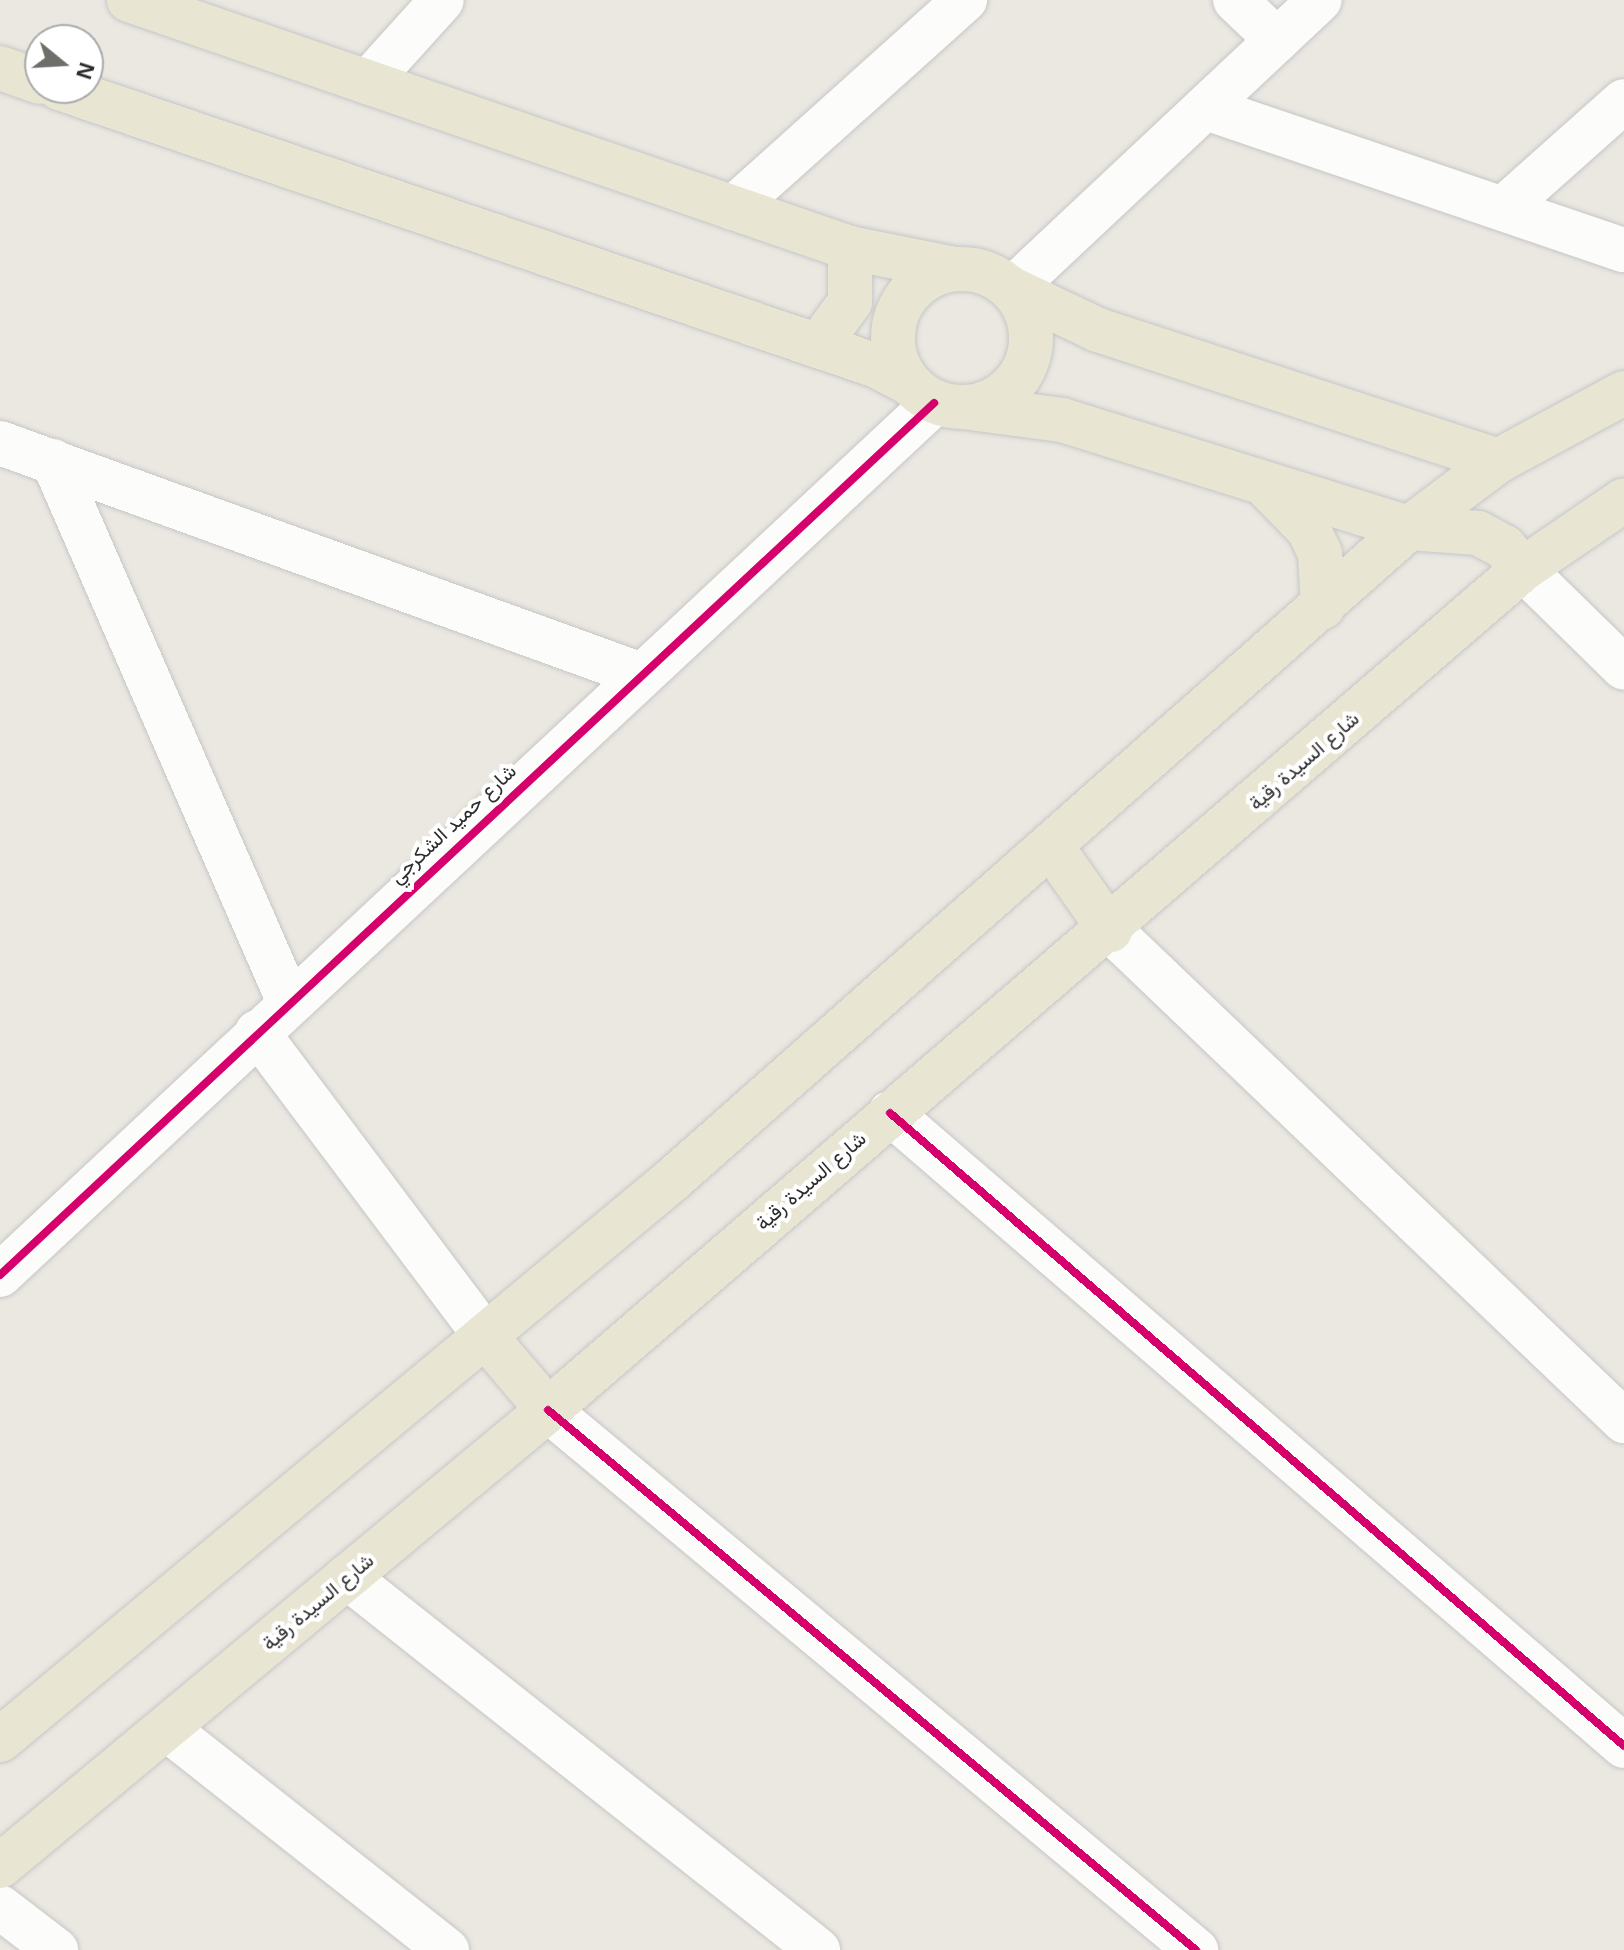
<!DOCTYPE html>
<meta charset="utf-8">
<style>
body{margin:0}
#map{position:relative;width:1624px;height:1950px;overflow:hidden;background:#eae8e1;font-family:Helvetica,Vazirmatn,sans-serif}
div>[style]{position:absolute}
.roads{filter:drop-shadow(0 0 2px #c7c6c7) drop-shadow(0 0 2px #c7c6c7)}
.minor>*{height:44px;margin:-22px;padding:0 22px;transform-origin:22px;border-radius:22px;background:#fcfcfa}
.major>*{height:44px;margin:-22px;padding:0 22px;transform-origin:22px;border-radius:22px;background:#e8e6d3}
.major>.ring{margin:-22px;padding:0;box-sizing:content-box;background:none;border:44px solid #e8e6d3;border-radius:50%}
.cycleway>*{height:8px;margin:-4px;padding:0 4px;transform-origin:4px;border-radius:4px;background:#d6006c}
span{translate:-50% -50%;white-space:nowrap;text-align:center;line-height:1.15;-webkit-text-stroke:8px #fff;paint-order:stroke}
.street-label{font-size:20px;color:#2c2c2c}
.north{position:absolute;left:24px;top:24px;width:80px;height:80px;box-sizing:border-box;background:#fff;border:2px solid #ababab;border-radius:50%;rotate:108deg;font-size:22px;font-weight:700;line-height:32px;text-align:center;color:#2c2c2c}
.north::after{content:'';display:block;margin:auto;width:28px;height:36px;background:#6e6e6b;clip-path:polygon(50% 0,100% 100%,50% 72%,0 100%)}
</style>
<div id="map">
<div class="roads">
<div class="minor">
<i style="left:1235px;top:0;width:58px;rotate:43.6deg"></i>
<i style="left:368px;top:82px;width:110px;rotate:-47.9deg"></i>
<i style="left:1206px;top:108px;width:441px;rotate:18.8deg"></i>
<i style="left:1505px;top:207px;width:159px;rotate:-41.7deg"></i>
<i style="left:733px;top:208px;width:312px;rotate:-41.9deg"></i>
<i style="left:1012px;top:289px;width:422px;rotate:-43.2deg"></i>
<i style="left:0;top:443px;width:676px;rotate:19.88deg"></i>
<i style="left:53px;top:461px;width:590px;rotate:66.43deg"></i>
<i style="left:1523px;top:569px;width:141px;rotate:44.4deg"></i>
<i style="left:1110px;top:930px;width:711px;rotate:43.69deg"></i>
<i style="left:257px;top:1032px;width:380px;rotate:53.1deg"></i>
<i style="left:890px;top:1113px;width:969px;rotate:40.77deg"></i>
<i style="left:0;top:1275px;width:1278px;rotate:-43.03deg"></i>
<i style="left:548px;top:1410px;width:844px;rotate:39.81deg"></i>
<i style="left:347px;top:1577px;width:601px;rotate:38.38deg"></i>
<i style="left:167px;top:1729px;width:357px;rotate:38.3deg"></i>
<i style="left:0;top:1907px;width:71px;rotate:37.5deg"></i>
</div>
<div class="major">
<i style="left:129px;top:0;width:762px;rotate:18.98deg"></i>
<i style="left:850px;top:248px;width:107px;rotate:11.3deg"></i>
<i style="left:0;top:68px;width:42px;rotate:19.3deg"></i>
<i style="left:59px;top:88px;width:864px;rotate:18.77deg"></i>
<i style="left:877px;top:366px;width:36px;rotate:28deg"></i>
<i class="ring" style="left:893px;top:269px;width:94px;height:94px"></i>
<i style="left:1012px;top:289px;width:95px;rotate:25.5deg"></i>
<i style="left:1098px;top:330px;width:421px;rotate:18.1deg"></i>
<i style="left:818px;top:346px;width:54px;rotate:-54deg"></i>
<i style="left:850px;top:302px;width:54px;rotate:-90deg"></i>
<i style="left:971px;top:408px;width:92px;rotate:7.5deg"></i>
<i style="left:1062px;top:420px;width:363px;rotate:17.3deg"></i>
<i style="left:1409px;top:528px;width:69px;rotate:4.1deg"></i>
<i style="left:1478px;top:533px;width:30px;rotate:28deg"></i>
<i style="left:1504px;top:547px;width:29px;rotate:49deg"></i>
<i style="left:1268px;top:488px;width:59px;rotate:45.7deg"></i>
<i style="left:1309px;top:530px;width:26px;rotate:65deg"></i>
<i style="left:1320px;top:554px;width:53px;rotate:86.8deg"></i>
<i style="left:1051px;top:846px;width:103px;rotate:54.9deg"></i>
<i style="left:485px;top:1336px;width:97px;rotate:49.6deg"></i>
<i style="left:0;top:1740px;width:875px;rotate:-39.81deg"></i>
<i style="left:672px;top:1180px;width:984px;rotate:-41.5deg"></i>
<i style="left:1409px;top:528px;width:111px;rotate:-37deg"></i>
<i style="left:1498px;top:461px;width:143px;rotate:-28.4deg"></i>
<i style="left:0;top:1866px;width:713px;rotate:-39.76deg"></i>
<i style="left:548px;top:1410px;width:1288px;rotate:-40.78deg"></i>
<i style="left:1523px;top:569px;width:122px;rotate:-34.3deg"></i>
</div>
</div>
<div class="cycleway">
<i style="left:890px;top:1113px;width:969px;rotate:40.77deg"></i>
<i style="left:0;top:1275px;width:1278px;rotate:-43.03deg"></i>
<i style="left:548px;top:1410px;width:844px;rotate:39.81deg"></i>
</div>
<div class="street-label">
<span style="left:1304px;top:761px;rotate:-41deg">شارع السيدة رقية</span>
<span style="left:453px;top:824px;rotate:-43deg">شارع حميد الشكرجي</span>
<span style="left:811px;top:1181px;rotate:-41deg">شارع السيدة رقية</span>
<span style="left:318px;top:1602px;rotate:-40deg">شارع السيدة رقية</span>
</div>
<div class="north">N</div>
</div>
